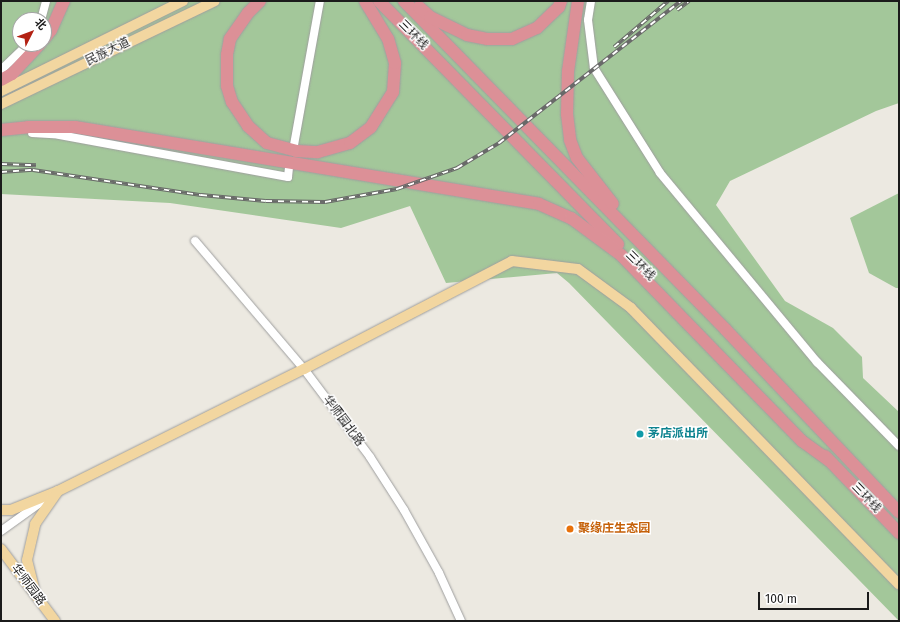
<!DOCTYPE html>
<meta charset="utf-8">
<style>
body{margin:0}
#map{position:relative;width:900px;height:622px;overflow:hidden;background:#ece9e1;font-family:"Fira Sans","Noto Sans SC",sans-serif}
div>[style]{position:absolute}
.forest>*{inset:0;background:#a3c79a}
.roads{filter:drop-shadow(0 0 1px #9f9f9f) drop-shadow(0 0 1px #9f9f9f)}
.minor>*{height:8px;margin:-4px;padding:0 4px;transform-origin:4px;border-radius:4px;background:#fff}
.major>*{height:10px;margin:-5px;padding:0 5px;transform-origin:5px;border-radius:5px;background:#f2d6a0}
.highway>*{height:12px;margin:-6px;padding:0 6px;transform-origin:6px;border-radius:6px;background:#dc9097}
.rail>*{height:3.5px;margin-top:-1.75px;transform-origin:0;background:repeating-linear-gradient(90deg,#fff 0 6px,#696969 0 12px);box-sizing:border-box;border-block:1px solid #696969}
.dots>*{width:11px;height:11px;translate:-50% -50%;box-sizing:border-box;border:2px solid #fff;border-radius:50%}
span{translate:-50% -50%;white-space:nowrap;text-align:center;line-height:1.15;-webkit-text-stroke:3px #fff;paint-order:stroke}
.street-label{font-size:12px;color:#1b1b1b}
.culture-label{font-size:12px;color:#0d838f;font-weight:700}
.left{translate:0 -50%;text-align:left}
.food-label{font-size:12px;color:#c56008;font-weight:700}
.frame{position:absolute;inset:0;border:2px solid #1b1b1b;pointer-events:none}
.north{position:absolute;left:12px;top:12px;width:40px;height:40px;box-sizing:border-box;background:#fff;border:1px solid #a4a4a4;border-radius:50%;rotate:48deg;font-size:11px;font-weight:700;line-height:16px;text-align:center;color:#1b1b1b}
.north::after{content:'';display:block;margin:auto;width:14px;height:18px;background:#b32113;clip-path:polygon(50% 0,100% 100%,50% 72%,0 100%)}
.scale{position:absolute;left:758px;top:592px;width:111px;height:18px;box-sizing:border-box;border:2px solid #1b1b1b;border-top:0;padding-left:5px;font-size:12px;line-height:14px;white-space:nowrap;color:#1b1b1b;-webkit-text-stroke:3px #fff;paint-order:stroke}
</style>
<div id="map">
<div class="forest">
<i style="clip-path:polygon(evenodd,1px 1px,899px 1px,899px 103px,876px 111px,730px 181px,716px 205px,785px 301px,833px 328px,862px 357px,863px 378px,899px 412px,899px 621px,569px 283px,557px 273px,446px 283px,410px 206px,341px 228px,170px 203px,1px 194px,1px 1px,20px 20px,44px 20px,44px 44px,20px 44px,20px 20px)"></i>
<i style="clip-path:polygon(899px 193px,899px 288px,896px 288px,869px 273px,850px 218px)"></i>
</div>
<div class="roads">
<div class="minor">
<i style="left:591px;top:1px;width:19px;rotate:99deg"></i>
<i style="left:588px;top:20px;width:48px;rotate:82.9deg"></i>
<i style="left:594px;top:68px;width:124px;rotate:57.8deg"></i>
<i style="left:660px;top:173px;width:246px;rotate:50.3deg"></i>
<i style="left:817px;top:362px;width:117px;rotate:45.7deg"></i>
<i style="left:41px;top:20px;width:20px;rotate:-75deg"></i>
<i style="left:1px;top:70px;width:37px;rotate:-44deg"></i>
<i style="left:32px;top:133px;width:22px;rotate:3deg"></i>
<i style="left:54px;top:134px;width:238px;rotate:10.4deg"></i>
<i style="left:288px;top:177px;width:9px;rotate:-84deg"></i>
<i style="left:294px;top:145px;width:146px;rotate:-79.8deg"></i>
<i style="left:195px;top:241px;width:168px;rotate:49.6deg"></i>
<i style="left:304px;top:369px;width:110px;rotate:53.1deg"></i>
<i style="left:370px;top:457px;width:63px;rotate:57.3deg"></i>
<i style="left:404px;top:510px;width:72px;rotate:60.9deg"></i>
<i style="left:439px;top:573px;width:53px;rotate:65.4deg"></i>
<i style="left:1px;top:531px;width:57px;rotate:-35.7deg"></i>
</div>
<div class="major">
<i style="left:1px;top:91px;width:203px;rotate:-26.3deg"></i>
<i style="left:1px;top:104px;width:237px;rotate:-25.7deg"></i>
<i style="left:1px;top:510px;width:10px"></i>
<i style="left:11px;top:510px;width:51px;rotate:-22deg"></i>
<i style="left:58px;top:491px;width:275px;rotate:-26.4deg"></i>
<i style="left:304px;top:369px;width:234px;rotate:-27.4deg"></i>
<i style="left:512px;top:261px;width:66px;rotate:6.9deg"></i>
<i style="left:578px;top:269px;width:66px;rotate:36.3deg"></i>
<i style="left:631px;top:308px;width:385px;rotate:45.9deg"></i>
<i style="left:1px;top:549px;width:90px;rotate:53.1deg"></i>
<i style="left:35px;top:592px;width:33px;rotate:-104deg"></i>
<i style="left:27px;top:560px;width:37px;rotate:-77deg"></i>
<i style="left:35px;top:524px;width:40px;rotate:-55.1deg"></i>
</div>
<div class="highway">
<i style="left:260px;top:1px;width:17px;rotate:135deg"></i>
<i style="left:248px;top:13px;width:32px;rotate:125deg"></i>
<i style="left:230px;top:39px;width:16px;rotate:101deg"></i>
<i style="left:227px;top:55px;width:31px;rotate:90deg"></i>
<i style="left:227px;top:86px;width:17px;rotate:73deg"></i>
<i style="left:232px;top:102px;width:29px;rotate:56deg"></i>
<i style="left:248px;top:126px;width:25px;rotate:42deg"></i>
<i style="left:267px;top:143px;width:30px;rotate:15deg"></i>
<i style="left:296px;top:151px;width:22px;rotate:3deg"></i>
<i style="left:318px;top:152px;width:33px;rotate:-16deg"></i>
<i style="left:350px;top:143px;width:26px;rotate:-37deg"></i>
<i style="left:371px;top:127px;width:41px;rotate:-57.8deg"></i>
<i style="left:393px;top:92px;width:29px;rotate:-86deg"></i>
<i style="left:395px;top:63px;width:25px;rotate:-106deg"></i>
<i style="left:388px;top:39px;width:44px;rotate:-121.2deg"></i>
<i style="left:379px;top:1px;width:341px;rotate:45.5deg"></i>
<i style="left:404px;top:1px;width:460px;rotate:45.6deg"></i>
<i style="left:726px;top:330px;width:251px;rotate:46.5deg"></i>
<i style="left:578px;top:1px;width:71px;rotate:98.1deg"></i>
<i style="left:568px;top:71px;width:43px;rotate:91.3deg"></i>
<i style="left:567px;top:114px;width:26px;rotate:83deg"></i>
<i style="left:570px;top:140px;width:19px;rotate:69deg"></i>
<i style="left:577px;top:158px;width:58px;rotate:52deg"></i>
<i style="left:419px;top:7px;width:15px;rotate:42deg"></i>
<i style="left:430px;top:17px;width:41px;rotate:25.9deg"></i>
<i style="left:467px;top:35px;width:20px;rotate:11deg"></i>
<i style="left:487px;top:39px;width:25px"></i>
<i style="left:512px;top:39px;width:27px;rotate:-24deg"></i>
<i style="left:537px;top:28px;width:30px;rotate:-44deg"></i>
<i style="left:559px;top:7px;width:6px;rotate:-72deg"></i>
<i style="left:44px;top:39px;width:11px;rotate:-52deg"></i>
<i style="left:51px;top:30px;width:32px;rotate:-66deg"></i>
<i style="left:1px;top:80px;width:13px;rotate:-29deg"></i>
<i style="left:12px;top:74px;width:41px;rotate:-47deg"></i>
<i style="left:1px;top:130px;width:27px;rotate:-6deg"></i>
<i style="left:28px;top:127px;width:47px"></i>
<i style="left:75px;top:127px;width:470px;rotate:9.4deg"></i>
<i style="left:539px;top:204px;width:35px;rotate:24deg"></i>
<i style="left:571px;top:218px;width:62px;rotate:36.5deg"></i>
<i style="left:621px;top:255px;width:260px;rotate:45.8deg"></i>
<i style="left:802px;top:441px;width:34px;rotate:36deg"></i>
<i style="left:825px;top:456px;width:107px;rotate:46.1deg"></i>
</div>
</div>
<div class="rail">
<i style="left:677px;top:10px;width:15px;rotate:-37deg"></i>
<i style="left:614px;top:47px;width:71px;rotate:-40.4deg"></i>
<i style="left:1px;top:164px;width:35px;rotate:2deg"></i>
<i style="left:1px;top:172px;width:32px;rotate:-4deg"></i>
<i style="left:33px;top:170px;width:170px;rotate:8.5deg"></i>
<i style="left:201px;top:195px;width:65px;rotate:5.3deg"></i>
<i style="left:266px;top:201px;width:59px;rotate:1deg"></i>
<i style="left:325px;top:202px;width:73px;rotate:-10.2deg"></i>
<i style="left:397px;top:189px;width:64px;rotate:-19.3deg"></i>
<i style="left:457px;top:168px;width:49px;rotate:-30.8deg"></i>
<i style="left:499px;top:143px;width:231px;rotate:-38deg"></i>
</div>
<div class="dots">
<i style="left:640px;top:434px;background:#0f9aa8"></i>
<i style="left:570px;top:529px;background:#e8710a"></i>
</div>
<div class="street-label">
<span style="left:413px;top:35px;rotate:45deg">三环线</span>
<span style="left:108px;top:52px;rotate:-26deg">民族大道</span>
<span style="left:640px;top:266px;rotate:45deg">三环线</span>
<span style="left:343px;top:421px;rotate:53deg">华师园北路</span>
<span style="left:866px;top:498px;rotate:46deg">三环线</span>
<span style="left:28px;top:585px;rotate:53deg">华师园路</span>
</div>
<div class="culture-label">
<span class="left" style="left:648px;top:434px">茅店派出所</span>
</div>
<div class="food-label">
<span class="left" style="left:578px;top:529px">聚缘庄生态园</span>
</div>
<div class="frame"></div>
<div class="north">北</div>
<div class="scale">100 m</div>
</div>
